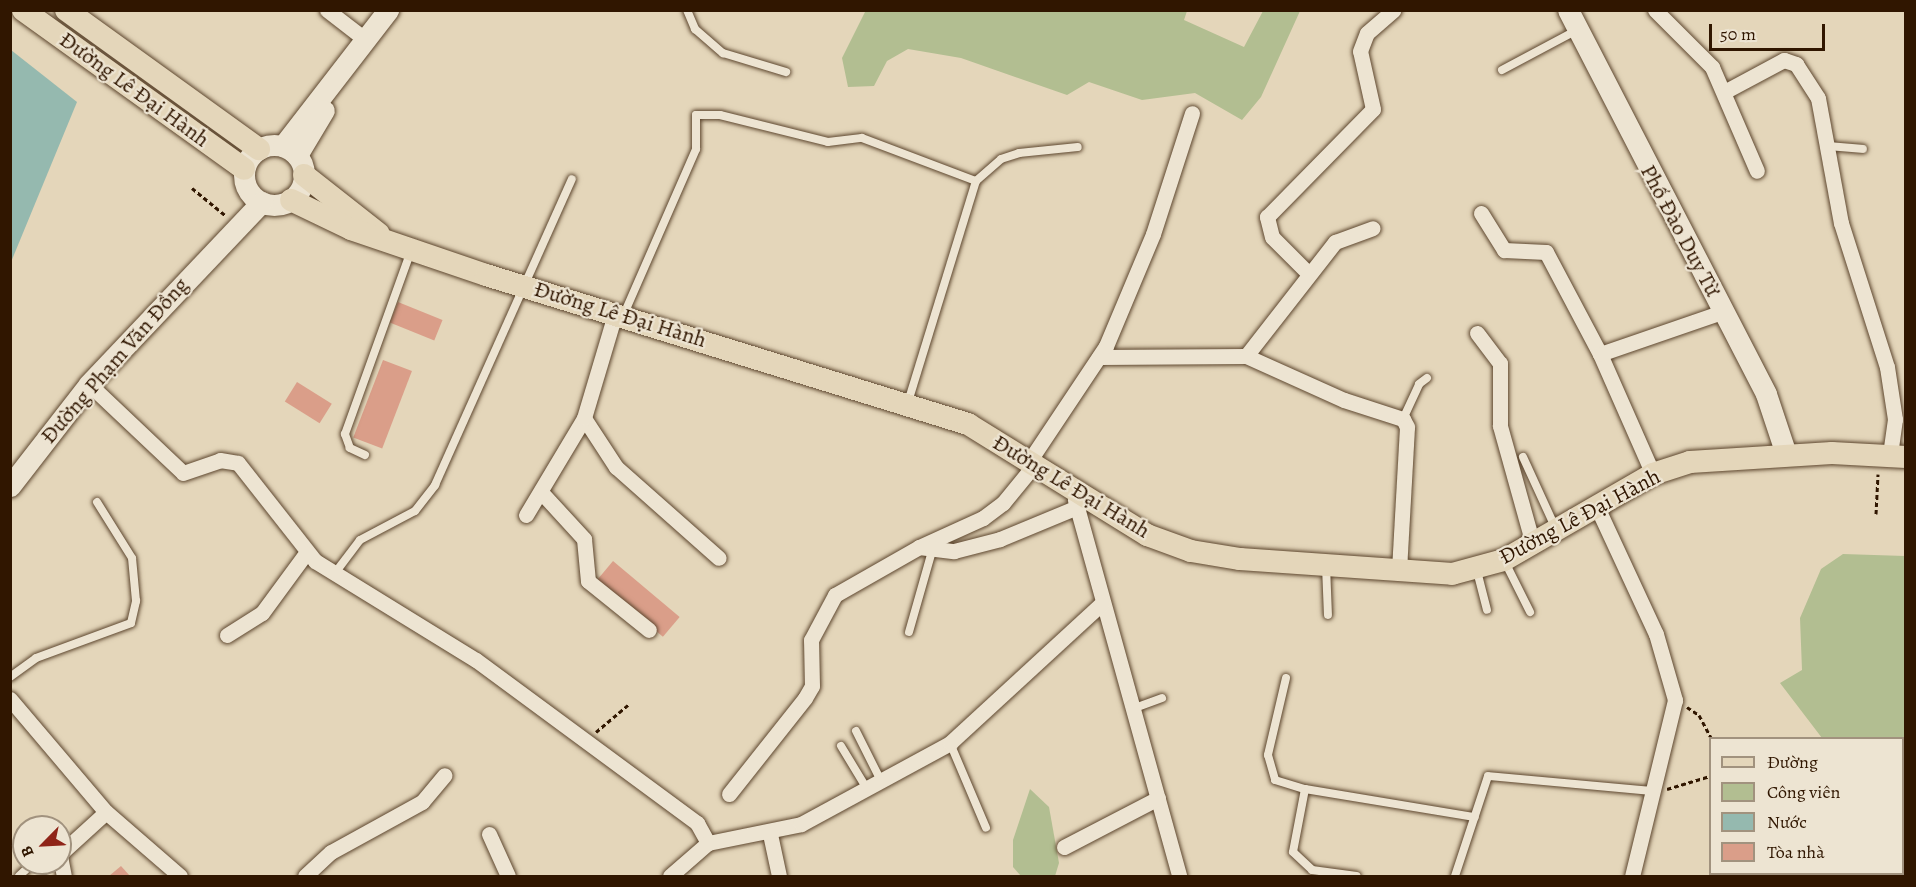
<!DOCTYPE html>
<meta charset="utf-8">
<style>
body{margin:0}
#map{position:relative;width:1916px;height:887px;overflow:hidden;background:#e4d6ba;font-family:Alegreya,serif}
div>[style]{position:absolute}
.green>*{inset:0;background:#b2be91}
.water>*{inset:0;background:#95b9af}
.building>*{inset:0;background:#da9e89;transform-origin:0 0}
.path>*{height:3px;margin-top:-1.5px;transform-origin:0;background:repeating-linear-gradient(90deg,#301600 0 4.5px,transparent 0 7.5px)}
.roads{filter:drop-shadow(0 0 2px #5d462e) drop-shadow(0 0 2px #5d462e)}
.lane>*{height:8px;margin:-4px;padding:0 4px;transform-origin:4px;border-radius:4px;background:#ede4d2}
.street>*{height:15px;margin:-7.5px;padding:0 7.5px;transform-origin:7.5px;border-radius:7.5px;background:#ede4d2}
.secondary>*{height:21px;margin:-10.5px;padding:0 10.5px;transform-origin:10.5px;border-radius:10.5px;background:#ede4d2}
.secondary>.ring{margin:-10.5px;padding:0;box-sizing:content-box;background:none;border:21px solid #ede4d2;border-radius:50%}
.primary>*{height:22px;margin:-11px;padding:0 11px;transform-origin:11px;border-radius:11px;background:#e4d6ba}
span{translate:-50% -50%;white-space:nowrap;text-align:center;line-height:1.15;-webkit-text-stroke:4.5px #ede4d2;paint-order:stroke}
.street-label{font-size:22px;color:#301600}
.frame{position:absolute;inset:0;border:12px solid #301600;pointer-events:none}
.legend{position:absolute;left:1709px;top:737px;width:195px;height:138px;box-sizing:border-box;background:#ede4d2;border:2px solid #a1927e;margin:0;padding:8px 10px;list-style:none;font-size:18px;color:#301600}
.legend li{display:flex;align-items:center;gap:12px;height:30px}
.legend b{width:30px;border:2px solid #a1927e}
.north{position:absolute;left:12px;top:815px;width:60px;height:60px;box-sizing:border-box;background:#ede4d2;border:2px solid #a1927e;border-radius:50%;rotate:246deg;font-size:16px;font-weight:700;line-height:24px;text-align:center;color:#301600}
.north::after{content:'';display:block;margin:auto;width:21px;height:27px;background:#8f2418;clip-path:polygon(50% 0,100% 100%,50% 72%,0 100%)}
.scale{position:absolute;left:1709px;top:24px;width:116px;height:27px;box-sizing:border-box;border:3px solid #301600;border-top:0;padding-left:8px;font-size:18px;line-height:21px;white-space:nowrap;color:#301600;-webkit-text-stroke:4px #ede4d2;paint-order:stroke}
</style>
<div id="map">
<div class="green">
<i style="clip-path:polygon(866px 10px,1187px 11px,1184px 20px,1244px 47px,1263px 11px,1300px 11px,1261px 97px,1242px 120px,1195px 93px,1142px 100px,1089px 82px,1067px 95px,961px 58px,908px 49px,887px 61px,874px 86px,848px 87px,842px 58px)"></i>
<i style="clip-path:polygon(1843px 554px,1905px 556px,1905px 833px,1902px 738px,1822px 738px,1780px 683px,1802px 670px,1800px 618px,1821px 569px)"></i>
<i style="clip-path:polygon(1030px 789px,1049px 807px,1059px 863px,1055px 876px,1021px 876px,1013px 867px,1013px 840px)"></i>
</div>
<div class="water">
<i style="clip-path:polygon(11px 50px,77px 102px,11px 262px)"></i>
</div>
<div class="building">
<i style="left:398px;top:302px;width:48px;height:22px;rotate:22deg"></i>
<i style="left:383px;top:360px;width:31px;height:83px;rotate:21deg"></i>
<i style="left:297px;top:382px;width:41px;height:23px;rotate:32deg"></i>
<i style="left:613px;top:561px;width:87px;height:26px;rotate:40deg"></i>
<i style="clip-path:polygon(121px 866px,130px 876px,109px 876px)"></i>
</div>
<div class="path">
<i style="left:192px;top:188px;width:43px;rotate:39.3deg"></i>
<i style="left:1876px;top:514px;width:40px;rotate:-87.1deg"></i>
<i style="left:1687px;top:707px;width:14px;rotate:34deg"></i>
<i style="left:1699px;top:715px;width:26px;rotate:62deg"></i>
<i style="left:596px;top:732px;width:42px;rotate:-40.2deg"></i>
<i style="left:1667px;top:789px;width:45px;rotate:-16.8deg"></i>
</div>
<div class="roads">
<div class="lane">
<i style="left:687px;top:10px;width:21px;rotate:67deg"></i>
<i style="left:695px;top:29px;width:37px;rotate:41deg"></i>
<i style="left:723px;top:53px;width:66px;rotate:16.8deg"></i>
<i style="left:1502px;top:70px;width:83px;rotate:-28.1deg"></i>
<i style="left:1829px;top:146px;width:34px;rotate:5deg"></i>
<i style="left:976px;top:181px;width:33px;rotate:-41deg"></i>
<i style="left:1001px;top:159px;width:19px;rotate:-18deg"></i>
<i style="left:1019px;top:153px;width:59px;rotate:-5.8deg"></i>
<i style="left:624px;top:314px;width:180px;rotate:-66.4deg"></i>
<i style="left:696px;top:149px;width:34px;rotate:-90deg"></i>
<i style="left:696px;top:115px;width:24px"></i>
<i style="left:720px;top:115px;width:111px;rotate:14deg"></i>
<i style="left:828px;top:142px;width:34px;rotate:-7deg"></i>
<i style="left:862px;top:138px;width:122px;rotate:20.7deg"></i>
<i style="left:976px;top:181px;width:231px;rotate:107.1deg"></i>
<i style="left:1403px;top:419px;width:38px;rotate:-65deg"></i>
<i style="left:1419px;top:384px;width:10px;rotate:-37deg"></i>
<i style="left:365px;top:455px;width:17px;rotate:-155deg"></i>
<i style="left:350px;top:448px;width:15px;rotate:-110deg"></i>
<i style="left:345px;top:434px;width:195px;rotate:-70.2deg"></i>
<i style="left:1523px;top:457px;width:79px;rotate:65.4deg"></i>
<i style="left:1505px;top:562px;width:56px;rotate:63.4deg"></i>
<i style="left:1326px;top:566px;width:49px;rotate:87.7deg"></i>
<i style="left:1477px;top:571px;width:40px;rotate:75.6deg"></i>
<i style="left:335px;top:573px;width:41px;rotate:-52.9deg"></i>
<i style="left:360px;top:540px;width:62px;rotate:-27.8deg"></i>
<i style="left:415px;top:511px;width:33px;rotate:-52deg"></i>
<i style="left:435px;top:485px;width:335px;rotate:-65.9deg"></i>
<i style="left:909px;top:632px;width:84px;rotate:-74.1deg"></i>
<i style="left:10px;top:677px;width:32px;rotate:-36deg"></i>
<i style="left:36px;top:658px;width:101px;rotate:-20.2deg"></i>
<i style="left:131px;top:623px;width:23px;rotate:-77deg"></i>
<i style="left:136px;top:601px;width:43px;rotate:-95.3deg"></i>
<i style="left:132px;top:558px;width:66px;rotate:-122deg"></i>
<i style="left:1286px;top:678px;width:79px;rotate:103.2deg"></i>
<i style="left:1268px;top:755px;width:26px;rotate:74deg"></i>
<i style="left:1275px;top:780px;width:31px;rotate:17deg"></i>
<i style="left:1305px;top:789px;width:64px;rotate:100.8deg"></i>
<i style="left:1293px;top:852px;width:26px;rotate:43deg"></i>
<i style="left:1312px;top:870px;width:45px;rotate:7.6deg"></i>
<i style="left:1132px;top:709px;width:32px;rotate:-20deg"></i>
<i style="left:856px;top:731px;width:56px;rotate:63.4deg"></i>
<i style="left:950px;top:743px;width:92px;rotate:67deg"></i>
<i style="left:841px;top:746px;width:50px;rotate:58.8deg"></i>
<i style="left:1305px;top:789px;width:172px;rotate:9.4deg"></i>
<i style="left:19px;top:876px;width:19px;rotate:-43deg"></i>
<i style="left:1455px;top:876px;width:105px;rotate:-71.7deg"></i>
<i style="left:1488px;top:776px;width:166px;rotate:5.2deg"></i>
</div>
<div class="street">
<i style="left:327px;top:10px;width:49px;rotate:37.6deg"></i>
<i style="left:1655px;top:10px;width:81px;rotate:45deg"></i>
<i style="left:1712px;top:67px;width:113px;rotate:66.6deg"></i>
<i style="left:1724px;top:92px;width:68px;rotate:-28.1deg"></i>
<i style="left:1784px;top:60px;width:13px;rotate:18deg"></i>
<i style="left:1796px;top:64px;width:40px;rotate:57.1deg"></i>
<i style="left:1818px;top:98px;width:127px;rotate:79.6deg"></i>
<i style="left:1841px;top:223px;width:151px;rotate:72.3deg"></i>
<i style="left:1887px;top:367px;width:53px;rotate:81.3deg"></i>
<i style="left:1895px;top:419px;width:35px;rotate:98deg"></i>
<i style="left:1481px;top:213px;width:44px;rotate:58.1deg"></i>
<i style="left:1504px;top:250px;width:42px;rotate:2.7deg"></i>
<i style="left:1546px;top:252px;width:115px;rotate:62.1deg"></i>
<i style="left:1600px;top:354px;width:131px;rotate:66.2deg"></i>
<i style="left:1307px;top:272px;width:49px;rotate:-135deg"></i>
<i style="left:1272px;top:237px;width:21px;rotate:-104deg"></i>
<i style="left:1267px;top:217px;width:151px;rotate:-45.5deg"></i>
<i style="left:1373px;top:109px;width:59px;rotate:-102.6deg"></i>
<i style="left:1360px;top:51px;width:19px;rotate:-69deg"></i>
<i style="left:1367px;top:33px;width:35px;rotate:-41deg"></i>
<i style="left:1477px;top:333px;width:38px;rotate:53deg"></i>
<i style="left:1500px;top:363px;width:63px;rotate:90deg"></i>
<i style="left:1500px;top:426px;width:123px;rotate:74.4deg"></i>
<i style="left:1600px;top:354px;width:129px;rotate:-19deg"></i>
<i style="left:1246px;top:356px;width:145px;rotate:-52deg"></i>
<i style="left:1335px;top:242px;width:40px;rotate:-20.2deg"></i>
<i style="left:1099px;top:357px;width:147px;rotate:-0.4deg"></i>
<i style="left:1246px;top:356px;width:107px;rotate:24.2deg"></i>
<i style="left:1344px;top:400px;width:62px;rotate:17.9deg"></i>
<i style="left:1403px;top:419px;width:9px;rotate:63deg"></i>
<i style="left:1407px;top:427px;width:144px;rotate:93.2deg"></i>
<i style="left:89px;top:384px;width:129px;rotate:43.4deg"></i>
<i style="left:183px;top:473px;width:39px;rotate:-19deg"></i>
<i style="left:220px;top:460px;width:18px;rotate:9deg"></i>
<i style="left:238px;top:463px;width:125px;rotate:51.8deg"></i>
<i style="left:315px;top:561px;width:189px;rotate:31.6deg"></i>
<i style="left:476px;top:660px;width:275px;rotate:36.4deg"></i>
<i style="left:697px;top:823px;width:23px;rotate:61deg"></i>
<i style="left:584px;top:418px;width:59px;rotate:56.9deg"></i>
<i style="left:616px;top:467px;width:137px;rotate:41.5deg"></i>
<i style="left:1030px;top:460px;width:137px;rotate:-56.3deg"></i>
<i style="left:1106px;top:346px;width:121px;rotate:-67.2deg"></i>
<i style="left:1153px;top:234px;width:127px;rotate:-72.1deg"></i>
<i style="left:541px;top:492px;width:64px;rotate:47.5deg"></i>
<i style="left:584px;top:539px;width:42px;rotate:84.6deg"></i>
<i style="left:588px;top:581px;width:78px;rotate:38.8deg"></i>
<i style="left:1075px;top:500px;width:390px;rotate:74.5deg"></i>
<i style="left:1597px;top:507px;width:140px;rotate:65.1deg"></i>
<i style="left:1656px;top:634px;width:69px;rotate:73.9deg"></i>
<i style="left:1675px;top:700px;width:181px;rotate:103.7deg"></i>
<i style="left:526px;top:515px;width:113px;rotate:-59.1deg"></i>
<i style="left:584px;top:418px;width:109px;rotate:-73.4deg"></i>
<i style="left:919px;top:547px;width:70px;rotate:-24.4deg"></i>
<i style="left:983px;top:518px;width:25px;rotate:-37deg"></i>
<i style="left:1003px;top:503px;width:50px;rotate:-50.6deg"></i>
<i style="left:227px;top:635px;width:41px;rotate:-32.2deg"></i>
<i style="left:262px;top:613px;width:74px;rotate:-53.7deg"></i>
<i style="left:10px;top:699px;width:148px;rotate:49.7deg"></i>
<i style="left:106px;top:812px;width:98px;rotate:40.9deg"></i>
<i style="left:729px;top:794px;width:122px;rotate:-51.6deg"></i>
<i style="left:805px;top:698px;width:14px;rotate:-60deg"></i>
<i style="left:812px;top:686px;width:46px;rotate:-91.2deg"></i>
<i style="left:811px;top:640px;width:51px;rotate:-61.9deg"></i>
<i style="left:835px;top:595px;width:97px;rotate:-29.7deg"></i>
<i style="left:919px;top:547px;width:35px;rotate:7deg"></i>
<i style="left:954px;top:551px;width:48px;rotate:-14.6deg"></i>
<i style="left:1000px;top:539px;width:81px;rotate:-22.5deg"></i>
<i style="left:489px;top:834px;width:46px;rotate:65.7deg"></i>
<i style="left:770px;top:834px;width:43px;rotate:77.9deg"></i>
<i style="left:1064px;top:847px;width:106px;rotate:-27.5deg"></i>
<i style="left:60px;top:854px;width:62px;rotate:-42.4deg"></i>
<i style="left:60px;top:856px;width:20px;rotate:79deg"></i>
<i style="left:305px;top:876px;width:35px;rotate:-43deg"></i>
<i style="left:331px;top:852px;width:104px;rotate:-28.8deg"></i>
<i style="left:422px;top:802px;width:35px;rotate:-50deg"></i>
<i style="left:670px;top:876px;width:50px;rotate:-41deg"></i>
<i style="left:708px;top:843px;width:95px;rotate:-11.5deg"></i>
<i style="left:801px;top:824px;width:170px;rotate:-28.5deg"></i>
<i style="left:950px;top:743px;width:207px;rotate:-42.6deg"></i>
</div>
<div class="secondary">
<i style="left:1568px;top:10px;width:432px;rotate:62.7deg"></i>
<i style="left:1766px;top:394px;width:63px;rotate:71.6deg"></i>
<i class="ring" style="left:244px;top:145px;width:39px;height:39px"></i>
<i style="left:283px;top:146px;width:172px;rotate:-52.3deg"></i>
<i style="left:297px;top:155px;width:52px;rotate:-59deg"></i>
<i style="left:10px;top:486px;width:129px;rotate:-52.2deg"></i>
<i style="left:89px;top:384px;width:251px;rotate:-46.5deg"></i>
</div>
<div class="primary">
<i style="left:23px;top:10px;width:272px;rotate:35.7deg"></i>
<i style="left:66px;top:10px;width:238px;rotate:35.8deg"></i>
<i style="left:304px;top:175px;width:95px;rotate:38.2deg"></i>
<i style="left:291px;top:200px;width:67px;rotate:25.8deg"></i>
<i style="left:351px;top:229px;width:143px;rotate:18.8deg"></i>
<i style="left:486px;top:275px;width:505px;rotate:17.18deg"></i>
<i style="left:968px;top:424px;width:211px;rotate:31.8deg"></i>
<i style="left:1147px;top:535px;width:47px;rotate:20deg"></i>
<i style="left:1191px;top:551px;width:50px;rotate:9.3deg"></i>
<i style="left:1240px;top:559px;width:213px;rotate:4deg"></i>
<i style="left:1452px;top:574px;width:54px;rotate:-15.1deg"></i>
<i style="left:1504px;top:560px;width:172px;rotate:-30deg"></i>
<i style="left:1653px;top:474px;width:39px;rotate:-18deg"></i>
<i style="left:1690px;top:462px;width:142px;rotate:-3.6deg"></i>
<i style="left:1832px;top:453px;width:74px;rotate:3.1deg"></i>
</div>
</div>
<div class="street-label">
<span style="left:134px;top:90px;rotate:36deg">Đường Lê Đại Hành</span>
<span style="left:1680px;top:231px;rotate:62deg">Phố Đào Duy Từ</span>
<span style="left:620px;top:315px;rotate:17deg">Đường Lê Đại Hành</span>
<span style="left:115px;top:361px;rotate:-49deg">Đường Phạm Văn Đồng</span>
<span style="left:1071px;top:487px;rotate:31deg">Đường Lê Đại Hành</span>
<span style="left:1580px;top:517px;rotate:-28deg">Đường Lê Đại Hành</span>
</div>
<div class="frame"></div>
<ul class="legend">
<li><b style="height:8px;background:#e4d6ba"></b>Đường</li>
<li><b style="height:16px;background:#b2be91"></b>Công viên</li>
<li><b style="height:16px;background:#95b9af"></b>Nước</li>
<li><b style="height:16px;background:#da9e89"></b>Tòa nhà</li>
</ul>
<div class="north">B</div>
<div class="scale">50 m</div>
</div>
